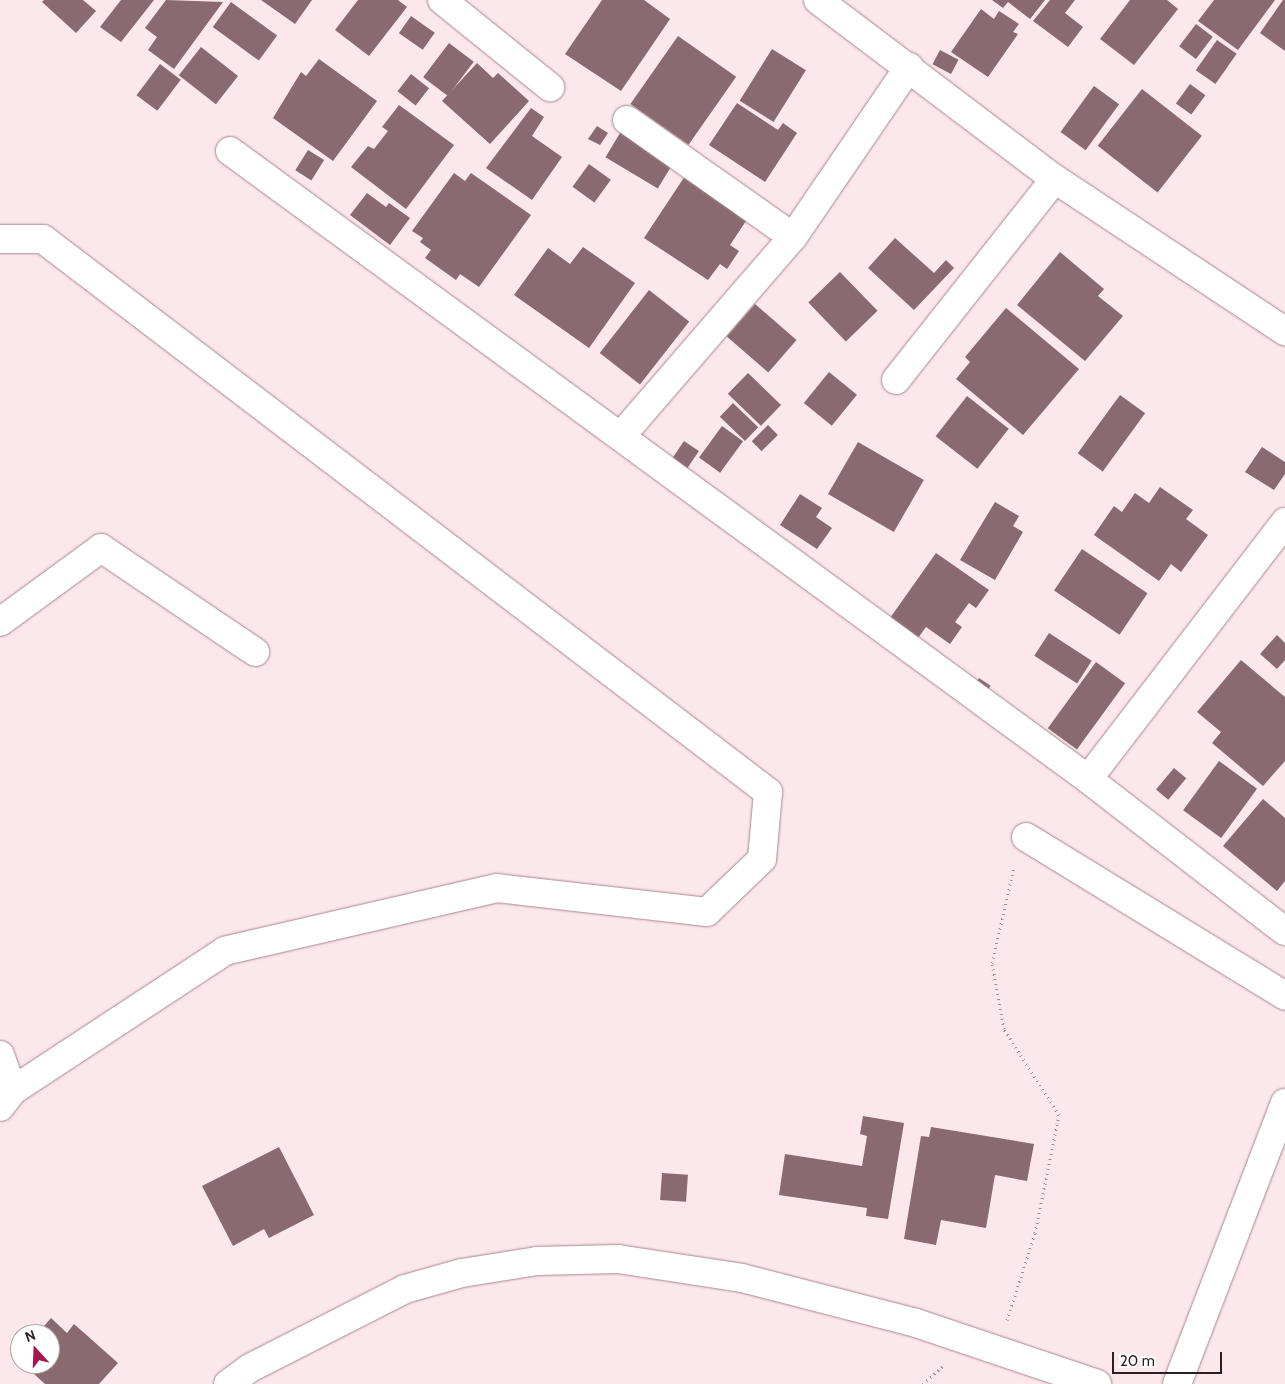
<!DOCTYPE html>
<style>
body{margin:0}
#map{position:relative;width:1285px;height:1384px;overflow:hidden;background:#fce7ec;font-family:Cabin,sans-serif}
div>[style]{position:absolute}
.building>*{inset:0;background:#886a70;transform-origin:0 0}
.path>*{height:3px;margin-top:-1.5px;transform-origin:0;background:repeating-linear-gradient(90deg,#a39296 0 1px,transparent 0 5px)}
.roads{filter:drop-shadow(0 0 1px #a7878e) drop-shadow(0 0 1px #a7878e)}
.minor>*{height:28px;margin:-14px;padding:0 14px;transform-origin:14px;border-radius:14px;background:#fff}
span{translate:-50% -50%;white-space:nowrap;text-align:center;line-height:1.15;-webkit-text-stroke:4.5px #fff;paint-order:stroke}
.north{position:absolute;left:10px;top:1324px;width:50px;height:50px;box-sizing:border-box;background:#fff;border:1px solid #aba5a7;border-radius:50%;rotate:340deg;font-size:14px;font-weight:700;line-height:20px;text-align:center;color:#2c1f22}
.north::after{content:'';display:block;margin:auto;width:18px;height:22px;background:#a61552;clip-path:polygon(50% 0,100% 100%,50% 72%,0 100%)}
.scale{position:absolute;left:1112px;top:1352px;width:110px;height:22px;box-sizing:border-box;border:2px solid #2c1f22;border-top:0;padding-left:6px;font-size:15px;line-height:18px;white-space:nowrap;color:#2c1f22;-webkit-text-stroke:4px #fff;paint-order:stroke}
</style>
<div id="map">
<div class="building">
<i style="clip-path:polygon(44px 0,83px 0,96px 11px,76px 33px,42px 2px)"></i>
<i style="clip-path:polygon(121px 0,154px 0,121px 42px,100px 27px)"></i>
<i style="clip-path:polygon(166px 0,223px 2px,174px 69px,148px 50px,157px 37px,145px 28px)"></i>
<i style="clip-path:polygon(261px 0,312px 0,295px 24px)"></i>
<i style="clip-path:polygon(358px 0,398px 0,407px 7px,369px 56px,335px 30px)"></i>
<i style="clip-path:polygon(602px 0,644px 0,670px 19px,621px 91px,565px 54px)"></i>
<i style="clip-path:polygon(992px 0,1045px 0,1030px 19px,1008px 2px,1003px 8px)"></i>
<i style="clip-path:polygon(1050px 0,1075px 0,1065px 13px,1083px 27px,1068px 47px,1033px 21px)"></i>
<i style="clip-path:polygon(1130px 0,1167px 0,1178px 9px,1134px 65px,1100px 39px)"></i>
<i style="clip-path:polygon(1214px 0,1275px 0,1238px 50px,1198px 21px)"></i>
<i style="clip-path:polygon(1283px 0,1285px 0,1285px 51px,1260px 33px)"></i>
<i style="left:231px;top:2px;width:57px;height:31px;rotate:36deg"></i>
<i style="clip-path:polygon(981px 9px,994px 19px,999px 11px,1019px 24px,1013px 32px,1018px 34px,988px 77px,951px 52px)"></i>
<i style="left:411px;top:16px;width:29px;height:21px;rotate:35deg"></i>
<i style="left:1196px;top:24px;width:21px;height:28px;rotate:37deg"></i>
<i style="left:678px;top:36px;width:71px;height:83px;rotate:35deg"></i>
<i style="left:1217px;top:40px;width:24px;height:37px;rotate:35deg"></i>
<i style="left:449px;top:43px;width:31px;height:43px;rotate:37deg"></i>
<i style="left:201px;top:47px;width:47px;height:36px;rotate:38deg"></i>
<i style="left:772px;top:49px;width:40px;height:61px;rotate:32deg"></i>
<i style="left:940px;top:50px;width:21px;height:16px;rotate:28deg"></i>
<i style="clip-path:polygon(319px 59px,377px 101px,333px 161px,273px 118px,301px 72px,306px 76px)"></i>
<i style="clip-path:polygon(477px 63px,493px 78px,498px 73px,529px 101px,490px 144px,442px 101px)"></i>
<i style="left:160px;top:64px;width:26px;height:39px;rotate:37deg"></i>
<i style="left:411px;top:74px;width:23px;height:22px;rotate:38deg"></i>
<i style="left:1190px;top:84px;width:19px;height:24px;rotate:36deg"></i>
<i style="left:1094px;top:86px;width:31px;height:57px;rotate:36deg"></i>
<i style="left:1142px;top:89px;width:76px;height:72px;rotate:38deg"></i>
<i style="clip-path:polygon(737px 103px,778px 130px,783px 123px,797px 133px,765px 182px,709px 145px)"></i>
<i style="clip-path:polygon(399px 105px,454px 145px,406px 209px,351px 167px,368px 146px,374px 149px,388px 131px,382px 127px)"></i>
<i style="clip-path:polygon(531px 108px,544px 117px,532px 136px,562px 157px,532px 200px,486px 168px)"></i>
<i style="clip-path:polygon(597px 126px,608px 133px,600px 145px,588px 139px)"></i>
<i style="left:623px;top:128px;width:61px;height:34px;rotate:31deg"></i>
<i style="left:308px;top:150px;width:19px;height:24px;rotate:32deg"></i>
<i style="left:589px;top:164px;width:27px;height:28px;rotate:36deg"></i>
<i style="clip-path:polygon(454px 173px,465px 181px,471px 173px,531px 215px,479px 287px,460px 274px,456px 280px,425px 258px,431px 250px,420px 242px,423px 238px,412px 231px)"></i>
<i style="clip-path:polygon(685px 176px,748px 218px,730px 245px,739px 251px,727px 269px,720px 264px,708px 280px,644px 238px)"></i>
<i style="clip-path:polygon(367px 193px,386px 207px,389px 203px,410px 218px,390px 245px,350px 215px)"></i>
<i style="clip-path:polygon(895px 238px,934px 273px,946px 260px,954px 268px,914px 310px,868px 268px)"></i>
<i style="clip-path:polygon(583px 247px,635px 283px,589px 348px,514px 295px,548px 248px,570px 264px)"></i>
<i style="clip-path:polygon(1060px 252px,1104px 289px,1098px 296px,1123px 316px,1085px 361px,1017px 305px)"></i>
<i style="left:840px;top:272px;width:54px;height:44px;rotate:46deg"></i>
<i style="left:649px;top:290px;width:51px;height:80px;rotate:38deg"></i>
<i style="left:755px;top:304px;width:55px;height:43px;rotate:41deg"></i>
<i style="clip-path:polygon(1006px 308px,1079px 369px,1023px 435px,956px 379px,970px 362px,965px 357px)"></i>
<i style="left:829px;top:372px;width:36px;height:40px;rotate:39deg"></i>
<i style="left:748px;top:373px;width:46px;height:29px;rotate:44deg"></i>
<i style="left:1120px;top:395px;width:31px;height:72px;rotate:36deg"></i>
<i style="left:967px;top:396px;width:53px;height:51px;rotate:38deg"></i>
<i style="left:733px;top:403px;width:35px;height:19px;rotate:44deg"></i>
<i style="left:768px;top:425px;width:14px;height:23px;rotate:45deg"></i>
<i style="left:722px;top:426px;width:26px;height:39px;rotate:36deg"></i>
<i style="left:684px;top:441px;width:18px;height:22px;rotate:34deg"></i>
<i style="left:858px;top:442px;width:76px;height:60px;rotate:30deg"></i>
<i style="clip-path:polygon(1262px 447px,1285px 462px,1285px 474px,1274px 490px,1245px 472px)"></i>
<i style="clip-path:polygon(1160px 487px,1193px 510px,1186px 519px,1208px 535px,1181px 572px,1171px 564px,1159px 581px,1094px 535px,1114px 506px,1122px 512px,1135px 493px,1149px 503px)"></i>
<i style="clip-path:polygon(800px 494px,822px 508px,816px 517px,832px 528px,817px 549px,780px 525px)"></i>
<i style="clip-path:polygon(995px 502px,1019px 516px,1013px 526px,1023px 532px,995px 580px,960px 560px)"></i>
<i style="left:1082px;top:549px;width:79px;height:50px;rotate:34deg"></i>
<i style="clip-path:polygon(936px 553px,989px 590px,976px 608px,969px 603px,955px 622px,962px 627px,950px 644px,926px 627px,918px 638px,890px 618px)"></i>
<i style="left:1049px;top:633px;width:51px;height:27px;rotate:33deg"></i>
<i style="clip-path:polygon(1277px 635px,1285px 643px,1285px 660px,1277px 669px,1260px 654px)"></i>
<i style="clip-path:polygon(1241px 660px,1285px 697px,1285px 761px,1263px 786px,1212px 743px,1221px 732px,1197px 712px)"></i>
<i style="left:1096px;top:662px;width:36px;height:82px;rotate:36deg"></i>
<i style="left:979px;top:678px;width:14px;height:14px;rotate:34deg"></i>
<i style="left:1219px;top:761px;width:47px;height:61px;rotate:36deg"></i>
<i style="left:1174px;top:768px;width:16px;height:28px;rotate:40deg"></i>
<i style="clip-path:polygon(1263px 799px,1285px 818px,1285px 881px,1277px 891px,1223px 846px)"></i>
<i style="clip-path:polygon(863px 1116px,904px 1123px,888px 1219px,866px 1216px,867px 1208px,779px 1195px,785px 1154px,862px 1166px,867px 1136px,860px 1134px)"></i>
<i style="clip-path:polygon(931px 1127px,1034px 1144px,1027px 1181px,995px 1175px,986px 1228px,941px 1220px,936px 1245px,904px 1239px,921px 1136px,929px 1137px)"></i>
<i style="clip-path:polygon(279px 1147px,314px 1215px,269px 1238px,264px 1229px,233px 1246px,202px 1186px)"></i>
<i style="left:662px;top:1173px;width:26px;height:27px;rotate:4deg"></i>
<i style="clip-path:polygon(51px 1318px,67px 1333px,74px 1324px,118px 1363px,99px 1384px,45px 1384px,23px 1364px,50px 1364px,50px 1334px,37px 1334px)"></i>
</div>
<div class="path">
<i style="left:1007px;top:1320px;width:91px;rotate:-72.2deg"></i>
<i style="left:1035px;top:1233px;width:120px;rotate:-78.5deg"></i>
<i style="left:1059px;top:1115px;width:102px;rotate:-122.6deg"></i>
<i style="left:1004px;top:1029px;width:67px;rotate:-100.3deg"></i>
<i style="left:992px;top:963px;width:98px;rotate:-77.1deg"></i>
<i style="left:923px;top:1384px;width:27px;rotate:-42deg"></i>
</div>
<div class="roads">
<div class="minor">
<i style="left:442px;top:0;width:139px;rotate:38.9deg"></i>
<i style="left:818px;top:0;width:297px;rotate:37.1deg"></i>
<i style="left:1055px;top:179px;width:276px;rotate:33.5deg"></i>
<i style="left:627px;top:120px;width:203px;rotate:35.2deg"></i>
<i style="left:230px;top:151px;width:1063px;rotate:36.2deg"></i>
<i style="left:1088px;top:779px;width:249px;rotate:37.7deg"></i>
<i style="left:0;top:239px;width:43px"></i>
<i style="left:43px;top:239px;width:912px;rotate:37.33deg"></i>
<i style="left:768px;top:792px;width:67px;rotate:95.1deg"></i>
<i style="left:762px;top:859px;width:76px;rotate:136.1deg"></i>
<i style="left:707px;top:912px;width:211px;rotate:-173.5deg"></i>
<i style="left:497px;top:888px;width:279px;rotate:167deg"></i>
<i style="left:225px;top:951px;width:254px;rotate:146.7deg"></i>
<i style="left:13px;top:1090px;width:21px;rotate:127deg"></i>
<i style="left:896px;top:380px;width:256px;rotate:-51.7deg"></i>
<i style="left:621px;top:436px;width:263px;rotate:-49.2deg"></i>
<i style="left:793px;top:237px;width:206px;rotate:-55.7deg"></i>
<i style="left:0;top:622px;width:125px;rotate:-36.2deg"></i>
<i style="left:101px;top:548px;width:186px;rotate:34deg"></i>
<i style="left:1088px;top:779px;width:324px;rotate:-52.5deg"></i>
<i style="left:1026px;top:837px;width:304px;rotate:31.5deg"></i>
<i style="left:0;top:1055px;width:37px;rotate:70deg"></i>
<i style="left:228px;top:1384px;width:27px;rotate:-36deg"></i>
<i style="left:250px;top:1368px;width:174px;rotate:-27deg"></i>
<i style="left:405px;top:1289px;width:59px;rotate:-15.7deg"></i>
<i style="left:462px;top:1273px;width:76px;rotate:-9.1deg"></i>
<i style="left:537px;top:1261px;width:81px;rotate:-1.4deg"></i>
<i style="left:618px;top:1259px;width:125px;rotate:8.7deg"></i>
<i style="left:742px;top:1278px;width:180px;rotate:14.5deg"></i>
<i style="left:916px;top:1323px;width:191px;rotate:18.6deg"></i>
<i style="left:1177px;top:1384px;width:301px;rotate:-69deg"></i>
</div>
</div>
<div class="north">N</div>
<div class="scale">20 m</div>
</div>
